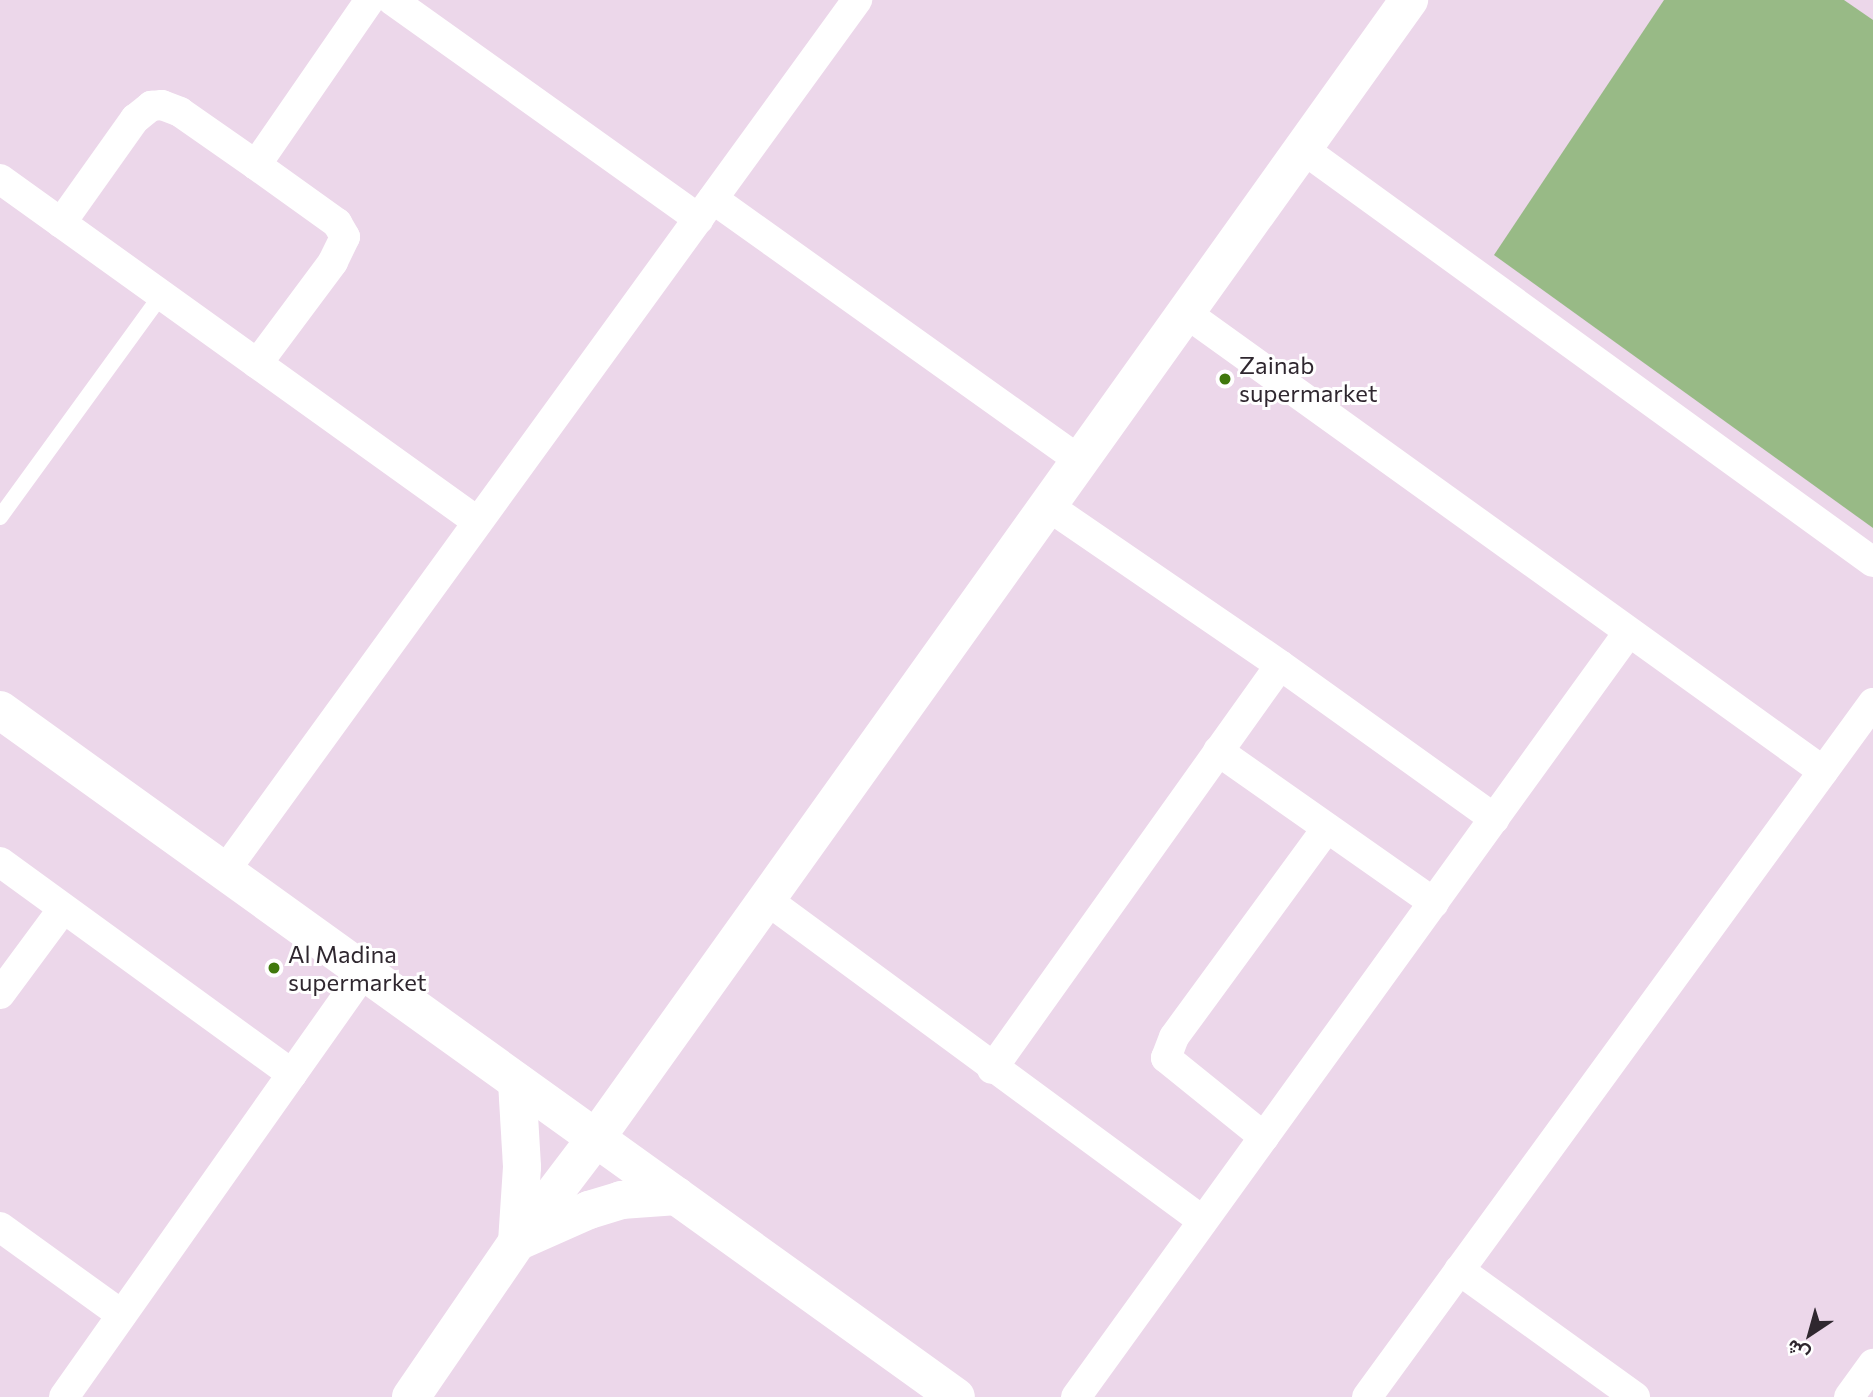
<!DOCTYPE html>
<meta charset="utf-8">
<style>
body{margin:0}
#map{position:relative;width:1873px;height:1397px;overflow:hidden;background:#ecd7ea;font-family:Commissioner,Vazirmatn,sans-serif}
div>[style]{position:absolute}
.green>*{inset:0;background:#98ba86}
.service>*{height:16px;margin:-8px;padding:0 8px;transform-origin:8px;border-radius:8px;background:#fff}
.minor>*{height:30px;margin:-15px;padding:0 15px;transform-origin:15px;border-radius:15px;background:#fff}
.tertiary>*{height:38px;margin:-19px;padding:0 19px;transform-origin:19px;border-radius:19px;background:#fff}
.dots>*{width:19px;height:19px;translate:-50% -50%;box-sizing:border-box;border:4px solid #fff;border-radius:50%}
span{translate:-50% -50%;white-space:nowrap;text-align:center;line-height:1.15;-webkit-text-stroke:6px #fff;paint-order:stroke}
.poi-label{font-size:24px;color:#2f272f}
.left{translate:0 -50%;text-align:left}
.north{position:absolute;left:1775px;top:1299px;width:70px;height:70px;-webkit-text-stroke:5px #fff;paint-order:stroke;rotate:216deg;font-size:19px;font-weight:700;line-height:28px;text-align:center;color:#2f272f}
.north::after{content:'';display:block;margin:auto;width:24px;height:32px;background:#2f272f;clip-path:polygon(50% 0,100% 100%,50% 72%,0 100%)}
</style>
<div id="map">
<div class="green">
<i style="clip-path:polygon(1664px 0,1844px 0,1873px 20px,1873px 528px,1494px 255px)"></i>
</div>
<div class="service">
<i style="left:0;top:517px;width:274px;rotate:-54deg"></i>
</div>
<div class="minor">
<i style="left:392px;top:0;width:377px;rotate:35.5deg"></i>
<i style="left:1303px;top:149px;width:704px;rotate:35.93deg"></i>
<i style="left:256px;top:165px;width:201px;rotate:-55.4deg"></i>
<i style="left:0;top:179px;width:588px;rotate:35.66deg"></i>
<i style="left:713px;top:199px;width:451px;rotate:35.5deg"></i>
<i style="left:61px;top:223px;width:128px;rotate:-54.6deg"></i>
<i style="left:135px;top:119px;width:21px;rotate:-39deg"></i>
<i style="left:151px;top:106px;width:11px;rotate:-5deg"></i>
<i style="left:162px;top:105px;width:19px;rotate:21deg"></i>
<i style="left:180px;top:112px;width:93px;rotate:34.9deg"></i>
<i style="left:256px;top:165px;width:100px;rotate:35.6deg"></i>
<i style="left:337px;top:223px;width:16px;rotate:60deg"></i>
<i style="left:345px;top:237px;width:28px;rotate:116deg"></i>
<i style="left:333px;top:262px;width:127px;rotate:126.7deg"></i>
<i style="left:1186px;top:313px;width:785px;rotate:35.72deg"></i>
<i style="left:1048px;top:506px;width:281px;rotate:34.4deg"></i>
<i style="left:1280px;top:665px;width:264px;rotate:35.6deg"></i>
<i style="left:1218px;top:751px;width:264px;rotate:35.1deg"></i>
<i style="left:0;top:862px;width:361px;rotate:36deg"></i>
<i style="left:224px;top:872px;width:1078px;rotate:-54.02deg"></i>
<i style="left:767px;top:900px;width:541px;rotate:36.36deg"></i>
<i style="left:0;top:994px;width:106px;rotate:-53.5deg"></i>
<i style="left:992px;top:1069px;width:496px;rotate:-54.5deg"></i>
<i style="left:1264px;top:1137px;width:126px;rotate:-141.1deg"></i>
<i style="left:1166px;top:1058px;width:22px;rotate:-69deg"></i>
<i style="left:1174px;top:1037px;width:259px;rotate:-53.8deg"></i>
<i style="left:0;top:1227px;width:150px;rotate:35.8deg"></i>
<i style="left:1459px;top:1270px;width:217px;rotate:35.8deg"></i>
<i style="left:64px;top:1397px;width:520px;rotate:-54.78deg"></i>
<i style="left:1076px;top:1397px;width:943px;rotate:-54.15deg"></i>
<i style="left:1367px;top:1397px;width:859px;rotate:-53.9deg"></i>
<i style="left:1849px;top:1397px;width:41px;rotate:-54deg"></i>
</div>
<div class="tertiary">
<i style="left:0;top:710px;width:1177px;rotate:35.7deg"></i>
<i style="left:517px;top:1082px;width:85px;rotate:86.6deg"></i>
<i style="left:522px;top:1167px;width:75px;rotate:93.8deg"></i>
<i style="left:517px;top:1242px;width:79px;rotate:-24deg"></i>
<i style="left:589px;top:1210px;width:34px;rotate:-17deg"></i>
<i style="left:621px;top:1200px;width:56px;rotate:-4.1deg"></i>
<i style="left:411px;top:1397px;width:188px;rotate:-55.6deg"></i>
<i style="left:517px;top:1242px;width:131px;rotate:-52.8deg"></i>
<i style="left:596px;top:1138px;width:1399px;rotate:-54.46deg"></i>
</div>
<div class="dots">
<i style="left:1225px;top:379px;background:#40780c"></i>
<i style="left:274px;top:968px;background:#40780c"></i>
</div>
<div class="poi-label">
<span class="left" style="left:1239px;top:379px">Zainab<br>supermarket</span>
<span class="left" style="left:288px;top:968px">Al Madina<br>supermarket</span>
</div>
<div class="north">ش</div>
</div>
